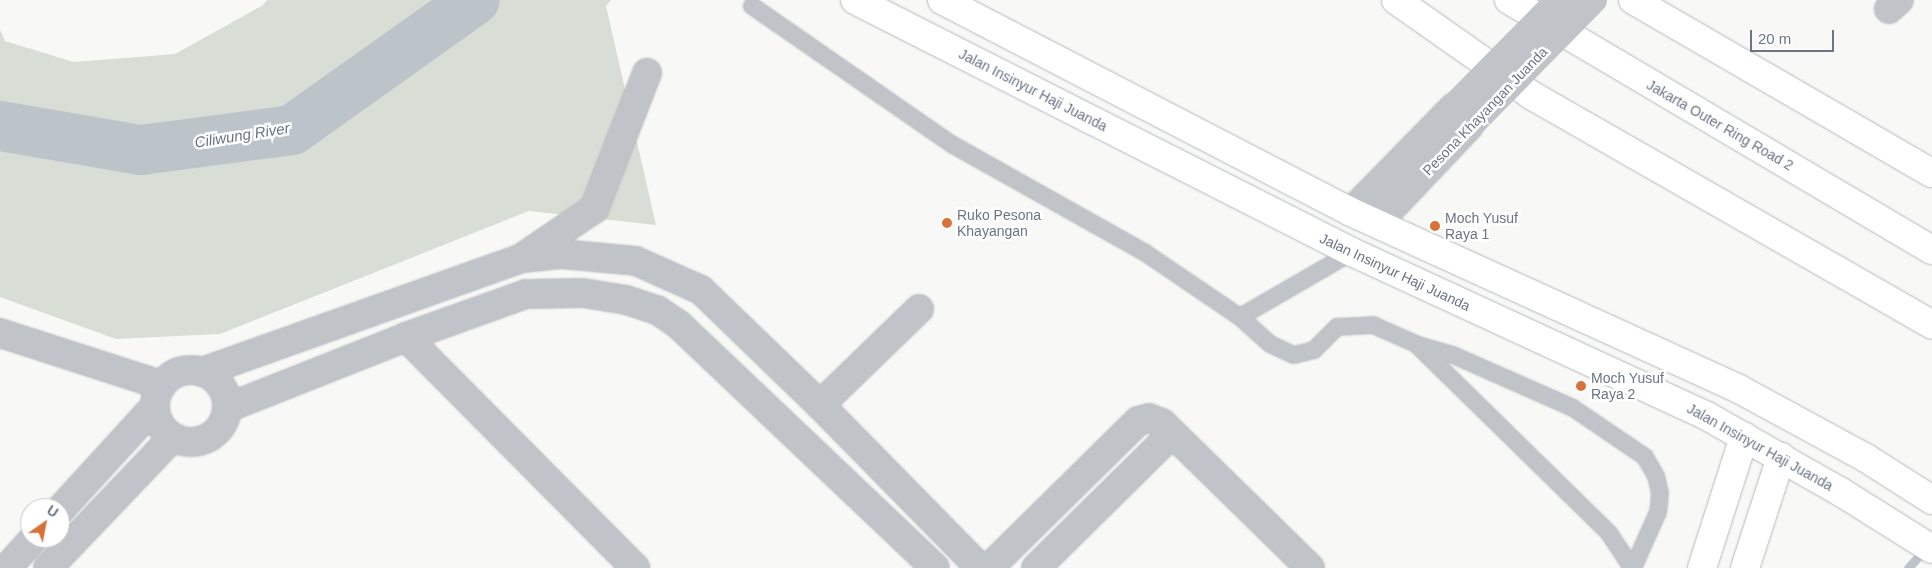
<!DOCTYPE html>
<style>
body{margin:0}
#map{position:relative;width:1932px;height:568px;overflow:hidden;background:#f8f9f7;font-family:Arial,sans-serif}
div>[style]{position:absolute}
.green>*{inset:0;background:#d8ddd6}
.stream>*{height:9px;margin:-4.5px;padding:0 4.5px;transform-origin:4.5px;border-radius:4.5px;background:#bcc4ca}
.river>*{height:50px;margin:-25px;padding:0 25px;transform-origin:25px;border-radius:25px;background:#bcc4ca}
.roads{filter:drop-shadow(0 0 1px #b5b9be) drop-shadow(0 0 1px #b5b9be)}
.lane>*{height:16px;margin:-8px;padding:0 8px;transform-origin:8px;border-radius:8px;background:#c0c3c8}
.street>*{height:28px;margin:-14px;padding:0 14px;transform-origin:14px;border-radius:14px;background:#c0c3c8}
.street>.ring{margin:-14px;padding:0;box-sizing:content-box;background:none;border:28px solid #c0c3c8;border-radius:50%}
.secondary>*{height:28px;margin:-14px;padding:0 14px;transform-origin:14px;border-radius:14px;background:#fff}
.highway>*{height:28px;margin:-14px;padding:0 14px;transform-origin:14px;border-radius:14px;background:#fff}
.street-bridge>*{height:28px;margin:-14px;padding:0 14px;transform-origin:14px;border-radius:14px;background:#c0c3c8}
.dots>*{width:14px;height:14px;translate:-50% -50%;box-sizing:border-box;border:2px solid #fff;border-radius:50%}
span{translate:-50% -50%;white-space:nowrap;text-align:center;line-height:1.15;-webkit-text-stroke:5px #fff;paint-order:stroke}
.street-label{font-size:14px;color:#6a7585}
.poi-label{font-size:14px;color:#6a7585}
.left{translate:0 -50%;text-align:left}
.water-label{font-size:15px;color:#667680;font-style:italic}
.north{position:absolute;left:20px;top:498px;width:50px;height:50px;box-sizing:border-box;background:#fff;border:1px solid #c3c8ce;border-radius:50%;rotate:33deg;font-size:14px;font-weight:700;line-height:20px;text-align:center;color:#6a7585}
.north::after{content:'';display:block;margin:auto;width:18px;height:22px;background:#d77338;clip-path:polygon(50% 0,100% 100%,50% 72%,0 100%)}
.scale{position:absolute;left:1750px;top:30px;width:84px;height:22px;box-sizing:border-box;border:2px solid #6a7585;border-top:0;padding-left:6px;font-size:15px;line-height:18px;white-space:nowrap;color:#6a7585;-webkit-text-stroke:4px #fff;paint-order:stroke}
</style>
<div id="map">
<div class="green">
<i style="clip-path:polygon(267px 0,611px 0,606px 6px,656px 225px,529px 211px,220px 334px,116px 339px,0 297px,0 30px,5px 41px,74px 62px,175px 54px,263px 5px)"></i>
</div>
<div class="stream">
<i style="left:1908px;top:568px;width:27px;rotate:-48deg"></i>
</div>
<div class="river">
<i style="left:0;top:126px;width:143px;rotate:9.7deg"></i>
<i style="left:141px;top:150px;width:152px;rotate:-7.5deg"></i>
<i style="left:292px;top:130px;width:224px;rotate:-35.4deg"></i>
</div>
<div class="roads">
<div class="lane">
<i style="left:752px;top:6px;width:244px;rotate:34.7deg"></i>
<i style="left:953px;top:145px;width:219px;rotate:29.3deg"></i>
<i style="left:1144px;top:252px;width:116px;rotate:34.1deg"></i>
<i style="left:1240px;top:317px;width:40px;rotate:42deg"></i>
<i style="left:1270px;top:344px;width:26px;rotate:25deg"></i>
<i style="left:1294px;top:355px;width:21px;rotate:-14deg"></i>
<i style="left:1314px;top:350px;width:33px;rotate:-45deg"></i>
<i style="left:1337px;top:327px;width:36px;rotate:-3deg"></i>
<i style="left:1373px;top:325px;width:47px;rotate:23.8deg"></i>
<i style="left:1416px;top:344px;width:270px;rotate:44.4deg"></i>
<i style="left:1609px;top:533px;width:42px;rotate:56.7deg"></i>
<i style="left:1240px;top:317px;width:129px;rotate:-30.1deg"></i>
<i style="left:1418px;top:345px;width:36px;rotate:16deg"></i>
<i style="left:1453px;top:355px;width:131px;rotate:23.8deg"></i>
<i style="left:1573px;top:408px;width:87px;rotate:34.2deg"></i>
<i style="left:1645px;top:457px;width:22px;rotate:60deg"></i>
<i style="left:1656px;top:476px;width:18px;rotate:77deg"></i>
<i style="left:1660px;top:494px;width:18px;rotate:96deg"></i>
<i style="left:1658px;top:512px;width:61px;rotate:114.1deg"></i>
</div>
<div class="street">
<i style="left:1889px;top:9px;width:13px;rotate:-42deg"></i>
<i style="left:1351px;top:212px;width:146px;rotate:-45.6deg"></i>
<i style="left:1377px;top:223px;width:134px;rotate:-46.5deg"></i>
<i style="left:526px;top:255px;width:82px;rotate:-34.1deg"></i>
<i style="left:594px;top:209px;width:146px;rotate:-68.7deg"></i>
<i style="left:0;top:333px;width:169px;rotate:17.9deg"></i>
<i style="left:406px;top:337px;width:325px;rotate:45.2deg"></i>
<i class="ring" style="left:155px;top:370px;width:44px;height:44px"></i>
<i style="left:202px;top:372px;width:341px;rotate:-19.6deg"></i>
<i style="left:523px;top:258px;width:38px;rotate:-6deg"></i>
<i style="left:561px;top:254px;width:75px;rotate:5.3deg"></i>
<i style="left:636px;top:261px;width:71px;rotate:24deg"></i>
<i style="left:701px;top:290px;width:165px;rotate:44deg"></i>
<i style="left:820px;top:405px;width:224px;rotate:45.5deg"></i>
<i style="left:820px;top:405px;width:138px;rotate:-44.1deg"></i>
<i style="left:227px;top:408px;width:193px;rotate:-21.6deg"></i>
<i style="left:406px;top:337px;width:127px;rotate:-19.7deg"></i>
<i style="left:526px;top:294px;width:57px;rotate:-1deg"></i>
<i style="left:583px;top:293px;width:44px;rotate:9.2deg"></i>
<i style="left:626px;top:300px;width:33px;rotate:18deg"></i>
<i style="left:657px;top:310px;width:25px;rotate:34deg"></i>
<i style="left:678px;top:324px;width:354px;rotate:43.5deg"></i>
<i style="left:60px;top:510px;width:141px;rotate:-47.6deg"></i>
<i style="left:994px;top:563px;width:202px;rotate:-44.6deg"></i>
<i style="left:1138px;top:421px;width:11px;rotate:-15deg"></i>
<i style="left:1149px;top:418px;width:14px;rotate:21deg"></i>
<i style="left:1162px;top:423px;width:207px;rotate:44.4deg"></i>
<i style="left:7px;top:568px;width:40px;rotate:-48deg"></i>
<i style="left:48px;top:568px;width:181px;rotate:-46.3deg"></i>
<i style="left:1036px;top:568px;width:191px;rotate:-44.6deg"></i>
</div>
<div class="secondary">
<i style="left:1702px;top:568px;width:138px;rotate:-72.2deg"></i>
<i style="left:1745px;top:568px;width:117px;rotate:-72deg"></i>
</div>
<div class="highway">
<i style="left:855px;top:0;width:557px;rotate:26.89deg"></i>
<i style="left:1352px;top:252px;width:391px;rotate:24.8deg"></i>
<i style="left:1707px;top:416px;width:154px;rotate:29.6deg"></i>
<i style="left:1841px;top:492px;width:107px;rotate:32.1deg"></i>
<i style="left:942px;top:0;width:461px;rotate:27.4deg"></i>
<i style="left:1351px;top:212px;width:426px;rotate:24.5deg"></i>
<i style="left:1739px;top:389px;width:145px;rotate:28.5deg"></i>
<i style="left:1866px;top:458px;width:78px;rotate:32.5deg"></i>
<i style="left:1396px;top:0;width:165px;rotate:35.1deg"></i>
<i style="left:1531px;top:95px;width:462px;rotate:29.8deg"></i>
<i style="left:1509px;top:0;width:491px;rotate:30.6deg"></i>
<i style="left:1633px;top:0;width:345px;rotate:30.1deg"></i>
</div>
</div>
<div class="street-bridge">
<i style="left:1453px;top:108px;width:152px;rotate:-45.3deg"></i>
<i style="left:1469px;top:126px;width:177px;rotate:-45.5deg"></i>
</div>
<div class="dots">
<i style="left:947px;top:223px;background:#d77338"></i>
<i style="left:1435px;top:226px;background:#d77338"></i>
<i style="left:1581px;top:386px;background:#d77338"></i>
</div>
<div class="street-label">
<span style="left:1033px;top:90px;rotate:27deg">Jalan Insinyur Haji Juanda</span>
<span style="left:1485px;top:111px;rotate:-46deg">Pesona Khayangan Juanda</span>
<span style="left:1720px;top:125px;rotate:30deg">Jakarta Outer Ring Road 2</span>
<span style="left:1395px;top:272px;rotate:25deg">Jalan Insinyur Haji Juanda</span>
<span style="left:1760px;top:447px;rotate:29deg">Jalan Insinyur Haji Juanda</span>
</div>
<div class="poi-label">
<span class="left" style="left:957px;top:223px">Ruko Pesona<br>Khayangan</span>
<span class="left" style="left:1445px;top:226px">Moch Yusuf<br>Raya 1</span>
<span class="left" style="left:1591px;top:386px">Moch Yusuf<br>Raya 2</span>
</div>
<div class="water-label">
<span style="left:242px;top:135px;rotate:-9deg">Ciliwung River</span>
</div>
<div class="north">U</div>
<div class="scale">20 m</div>
</div>
